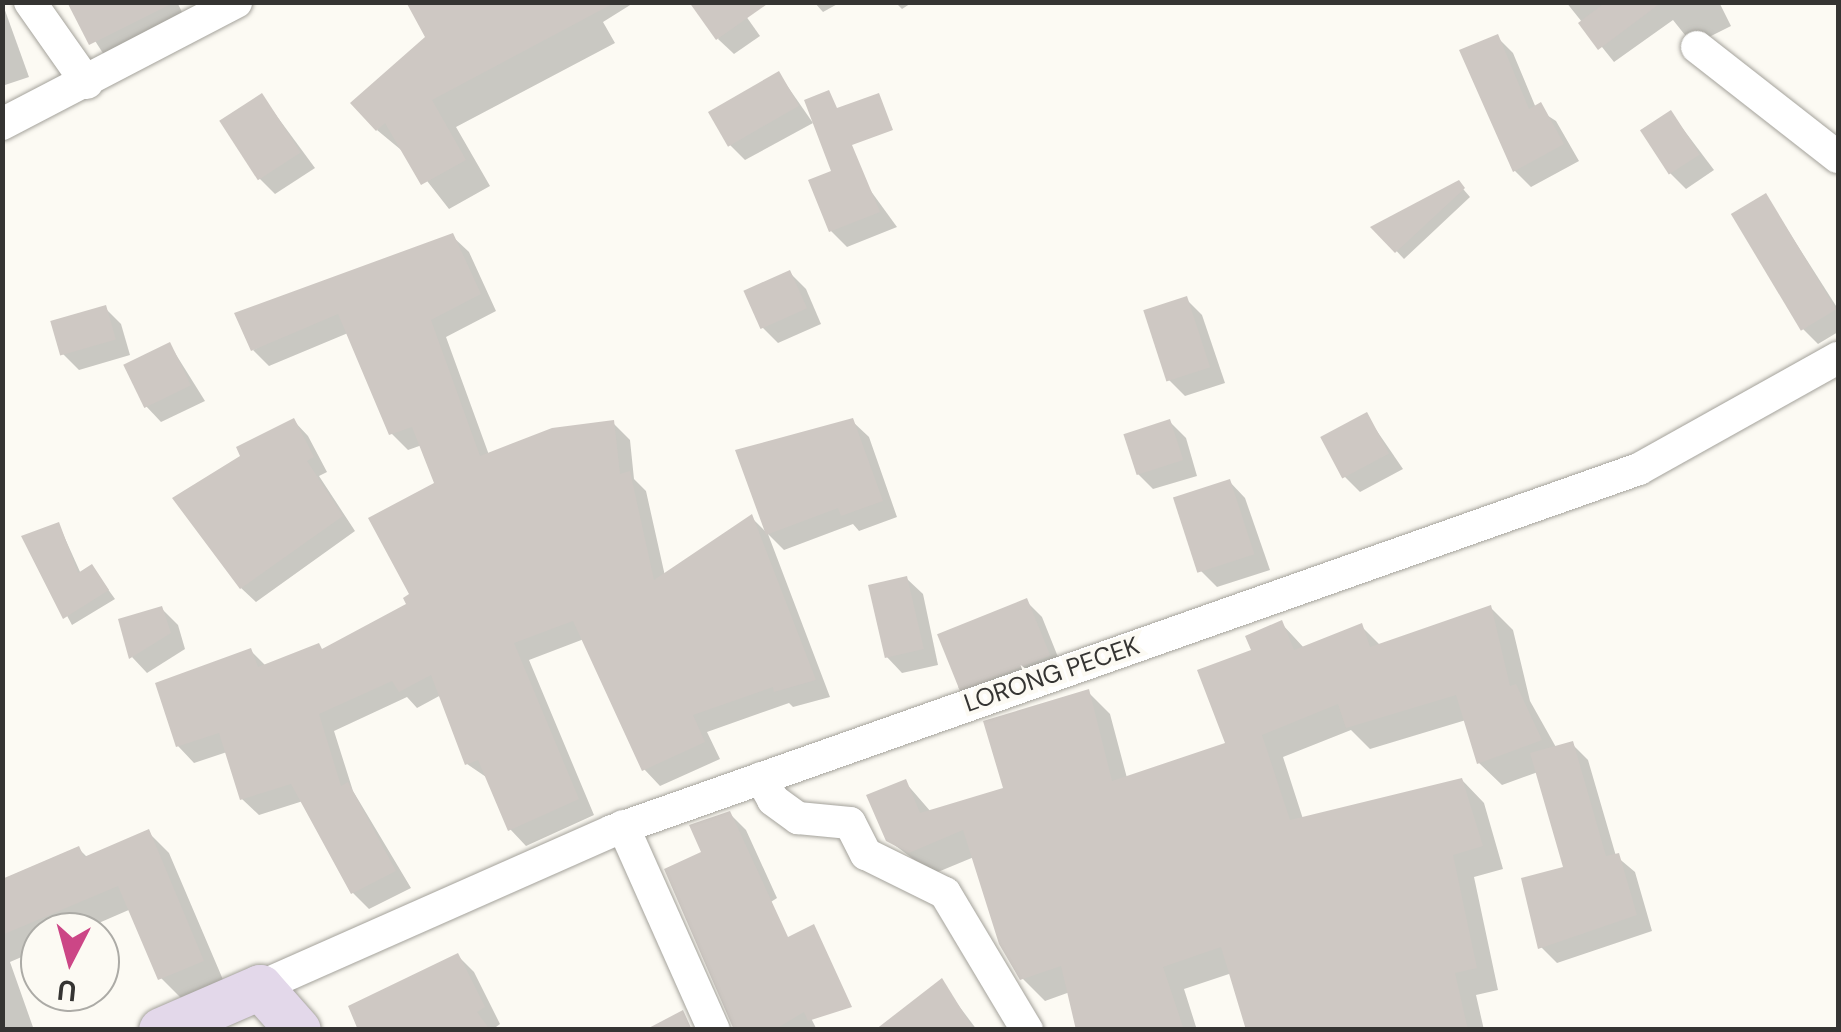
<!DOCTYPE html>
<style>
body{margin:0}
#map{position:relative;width:1841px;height:1032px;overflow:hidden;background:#fcfaf3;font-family:"DM Sans",sans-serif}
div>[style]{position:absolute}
.shadow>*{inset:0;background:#0003}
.building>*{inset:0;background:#cec8c3;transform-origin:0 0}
.roads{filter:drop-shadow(0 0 2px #a4a29b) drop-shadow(0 0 2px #a4a29b)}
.street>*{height:32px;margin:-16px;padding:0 16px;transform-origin:16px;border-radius:16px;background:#fff}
.secondary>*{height:45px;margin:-22.5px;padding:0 22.5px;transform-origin:22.5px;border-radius:22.5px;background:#e3d8ea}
span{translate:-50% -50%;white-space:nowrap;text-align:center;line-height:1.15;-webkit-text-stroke:8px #fcfaf3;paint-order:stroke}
.street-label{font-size:25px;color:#353432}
.frame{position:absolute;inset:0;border:5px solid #353432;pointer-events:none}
.north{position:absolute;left:20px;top:912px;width:100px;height:100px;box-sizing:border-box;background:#fcfaf3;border:2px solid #acaba6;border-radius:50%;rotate:186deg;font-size:28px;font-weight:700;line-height:40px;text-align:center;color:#353432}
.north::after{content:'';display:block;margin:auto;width:35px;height:45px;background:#cc4686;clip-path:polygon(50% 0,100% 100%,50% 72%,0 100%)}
</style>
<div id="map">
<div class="shadow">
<i style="clip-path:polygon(2px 2px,29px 77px,2px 86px)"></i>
<i style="clip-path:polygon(70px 2px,177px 2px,187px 22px,108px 61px)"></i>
<i style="clip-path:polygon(409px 2px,635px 2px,603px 22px,615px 43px,456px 127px,490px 186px,449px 209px,406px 154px,377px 130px,428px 38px)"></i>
<i style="clip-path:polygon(736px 2px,760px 36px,734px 54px,718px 39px)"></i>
<i style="clip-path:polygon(814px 2px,841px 2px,823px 12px)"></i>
<i style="clip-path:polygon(895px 2px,913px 2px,902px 9px)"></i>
<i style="clip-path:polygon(1566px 2px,1719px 2px,1731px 26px,1693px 45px,1673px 20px,1614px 62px)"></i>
<i style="clip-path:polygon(1497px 37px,1513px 53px,1536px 108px,1556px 121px,1579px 161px,1531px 187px,1515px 171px,1462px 51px)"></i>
<i style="clip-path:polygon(779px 74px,813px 123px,745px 160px,729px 144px)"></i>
<i style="clip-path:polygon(262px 96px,315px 168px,275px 194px,259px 178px)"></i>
<i style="clip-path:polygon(1671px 113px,1714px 170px,1686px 189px,1670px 173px)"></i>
<i style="clip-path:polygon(865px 183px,897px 227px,847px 247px,831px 231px)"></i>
<i style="clip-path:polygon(1458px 183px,1470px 197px,1404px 259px,1374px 227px)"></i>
<i style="clip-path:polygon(1766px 196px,1838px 309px,1838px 332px,1818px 344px,1802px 328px)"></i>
<i style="clip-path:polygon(452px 236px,469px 252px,496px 311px,446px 337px,489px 455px,613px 423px,630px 440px,634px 479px,646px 491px,665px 576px,752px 518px,768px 534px,830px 697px,793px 707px,789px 703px,707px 732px,720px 759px,660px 786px,644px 769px,584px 639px,529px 660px,594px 815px,526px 846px,510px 829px,489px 779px,467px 764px,441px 695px,417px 708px,407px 697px,334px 731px,353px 791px,411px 888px,369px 909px,353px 893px,303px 801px,259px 815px,242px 799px,227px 752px,194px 763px,178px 746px,251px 651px,266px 666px,324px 651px,409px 606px,437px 484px,422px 445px,408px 450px,391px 433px,348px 333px,269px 366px,253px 350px)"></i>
<i style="clip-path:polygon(790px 273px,806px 289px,821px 324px,778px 343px,762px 327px)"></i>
<i style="clip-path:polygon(1186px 299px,1202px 315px,1225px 383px,1185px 396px,1169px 380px)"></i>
<i style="clip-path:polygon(105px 308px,121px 324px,130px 355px,79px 370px,63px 354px)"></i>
<i style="clip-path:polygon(170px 345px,205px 401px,161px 422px,145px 405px)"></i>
<i style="clip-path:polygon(1366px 415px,1403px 469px,1360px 492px,1344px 476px)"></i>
<i style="clip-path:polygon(294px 421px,308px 436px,327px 472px,319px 476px,355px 531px,256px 602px,241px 588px)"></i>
<i style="clip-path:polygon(852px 421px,869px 437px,897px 517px,859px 531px,853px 524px,784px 550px,768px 534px)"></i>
<i style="clip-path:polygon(1170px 422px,1186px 438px,1197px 476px,1153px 489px,1137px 473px)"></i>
<i style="clip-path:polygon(1229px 481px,1245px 498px,1270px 570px,1217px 587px,1201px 571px)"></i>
<i style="clip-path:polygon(59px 525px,81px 574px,92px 567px,115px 599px,72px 625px,25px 538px)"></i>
<i style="clip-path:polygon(906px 578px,923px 594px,938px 665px,902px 673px,886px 656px)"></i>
<i style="clip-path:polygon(1026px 601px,1042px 617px,1064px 672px,974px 703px,958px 687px)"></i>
<i style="clip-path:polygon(1491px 608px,1513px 630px,1530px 701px,1557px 749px,1572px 744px,1588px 760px,1616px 856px,1635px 872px,1652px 931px,1557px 963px,1541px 947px,1566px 869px,1538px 772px,1502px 785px,1479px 763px,1466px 720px,1370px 749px,1351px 730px,1283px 757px,1303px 819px,1462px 780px,1484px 803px,1503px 869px,1474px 877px,1498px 990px,1476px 995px,1484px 1030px,1249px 1030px,1232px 973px,1184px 989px,1197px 1030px,1079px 1030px,1070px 992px,1045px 1001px,1022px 978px,974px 857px,933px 874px,888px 840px,905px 782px,931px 812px,1006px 790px,1088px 692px,1110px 714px,1127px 778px,1228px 744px,1254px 651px,1281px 623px,1305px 649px,1361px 626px,1381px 646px)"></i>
<i style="clip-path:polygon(162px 609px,178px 625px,185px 649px,147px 673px,132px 657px)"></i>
<i style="clip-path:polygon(729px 813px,746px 830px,777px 898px,757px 911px,817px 1030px,734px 1030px,705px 853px)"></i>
<i style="clip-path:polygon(148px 832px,169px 853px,224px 982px,182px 999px,161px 978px,131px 909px,78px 932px,40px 932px,40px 949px,10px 962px,34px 1030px,2px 1030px,2px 882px,79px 849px,88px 858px)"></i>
<i style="clip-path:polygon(458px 956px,474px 972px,500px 1024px,492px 1030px,361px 1030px)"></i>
<i style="clip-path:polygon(941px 982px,977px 1030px,879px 1030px)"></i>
</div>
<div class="building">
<i style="clip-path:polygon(67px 2px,175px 2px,89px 45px)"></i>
<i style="clip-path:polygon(406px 2px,616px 2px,432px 100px,466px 160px,421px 185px,385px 123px,376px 131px,350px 103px,425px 37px)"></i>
<i style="clip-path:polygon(689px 2px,770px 2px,716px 40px)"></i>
<i style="clip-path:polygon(1606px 2px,1662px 2px,1598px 50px,1578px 23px)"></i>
<i style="clip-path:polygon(1498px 34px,1529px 109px,1541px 102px,1564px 144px,1513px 172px,1459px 50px)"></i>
<i style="left:779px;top:71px;width:40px;height:82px;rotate:60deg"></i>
<i style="clip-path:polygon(829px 90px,837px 108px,879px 93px,893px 130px,852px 145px,880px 212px,829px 232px,808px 180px,831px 171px,804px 100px)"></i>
<i style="left:262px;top:93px;width:71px;height:51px;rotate:57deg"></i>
<i style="left:1671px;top:110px;width:53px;height:37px;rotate:57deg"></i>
<i style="clip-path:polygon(1459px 180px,1465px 188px,1395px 253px,1370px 227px)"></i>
<i style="left:1766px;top:193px;width:136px;height:41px;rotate:59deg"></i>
<i style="clip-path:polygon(453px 233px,481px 294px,431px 320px,480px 456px,552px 428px,614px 420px,620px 474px,630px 471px,654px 580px,752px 514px,816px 680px,774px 692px,773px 687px,693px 715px,705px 742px,642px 771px,573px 621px,514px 643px,579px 799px,508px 831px,478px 760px,465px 765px,431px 675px,399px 692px,392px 681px,319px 714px,341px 786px,348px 782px,396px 871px,351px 894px,291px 784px,240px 800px,219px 733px,176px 747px,155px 683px,251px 648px,258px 667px,319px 643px,322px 649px,406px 604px,403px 598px,409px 594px,368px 518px,434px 483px,412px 427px,389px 435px,338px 314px,251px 351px,234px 313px)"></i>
<i style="left:790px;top:270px;width:42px;height:51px;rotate:66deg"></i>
<i style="left:1187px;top:296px;width:75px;height:46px;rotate:72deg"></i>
<i style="left:106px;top:305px;width:36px;height:58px;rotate:74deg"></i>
<i style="left:170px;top:342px;width:48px;height:52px;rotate:64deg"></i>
<i style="left:1367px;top:412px;width:47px;height:53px;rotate:62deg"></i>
<i style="clip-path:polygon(294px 418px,314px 457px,307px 461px,343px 516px,240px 589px,172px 498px,240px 456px,236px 447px)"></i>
<i style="clip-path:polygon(853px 418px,883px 501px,841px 516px,838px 508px,766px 535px,735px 450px)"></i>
<i style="left:1170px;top:419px;width:43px;height:49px;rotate:72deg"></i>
<i style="left:1230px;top:479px;width:79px;height:60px;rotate:72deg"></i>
<i style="clip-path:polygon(59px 522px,78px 573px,92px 564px,109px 590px,63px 619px,21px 536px)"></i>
<i style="left:907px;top:576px;width:75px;height:40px;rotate:77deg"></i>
<i style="left:1027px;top:598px;width:62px;height:97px;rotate:68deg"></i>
<i style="clip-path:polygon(1491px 605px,1510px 686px,1516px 684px,1542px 740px,1477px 764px,1456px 695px,1346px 728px,1338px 704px,1262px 735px,1290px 820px,1462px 778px,1483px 846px,1453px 855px,1477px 968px,1455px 973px,1468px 1030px,1246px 1030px,1221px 947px,1163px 967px,1184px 1030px,1076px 1030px,1061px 966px,1020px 980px,999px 944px,963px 830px,909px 853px,886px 841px,866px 795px,906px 779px,920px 813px,1003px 788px,983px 721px,1089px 689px,1112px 781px,1225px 743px,1197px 670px,1251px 650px,1245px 636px,1282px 620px,1294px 650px,1362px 623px,1370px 647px)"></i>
<i style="clip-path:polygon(162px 606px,171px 633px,129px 659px,118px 619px)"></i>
<i style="clip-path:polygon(1573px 741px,1606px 856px,1619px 853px,1637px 915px,1538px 949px,1521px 878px,1563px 867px,1530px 753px)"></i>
<i style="clip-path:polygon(730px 811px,788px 937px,814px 924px,852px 1007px,808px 1021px,804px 1012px,774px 1030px,734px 1030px,664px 869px,701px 852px,689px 825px)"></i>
<i style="clip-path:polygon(149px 829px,204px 961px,158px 980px,118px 886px,2px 935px,2px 879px,79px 846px,84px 857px)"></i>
<i style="clip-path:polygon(458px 953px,485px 1007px,477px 1012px,490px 1030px,358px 1030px,348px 1006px)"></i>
<i style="clip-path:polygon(942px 978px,974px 1030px,875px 1030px)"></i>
<i style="clip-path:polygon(683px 1010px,692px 1030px,645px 1030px)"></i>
</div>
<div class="roads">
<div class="street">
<i style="left:30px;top:2px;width:99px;rotate:54.9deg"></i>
<i style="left:1697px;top:47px;width:179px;rotate:38deg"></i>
<i style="left:2px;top:124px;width:264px;rotate:-27.5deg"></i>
<i style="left:761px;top:778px;width:25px;rotate:61deg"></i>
<i style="left:773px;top:800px;width:31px;rotate:36deg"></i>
<i style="left:798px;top:818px;width:52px;rotate:5.5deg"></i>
<i style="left:850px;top:823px;width:35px;rotate:63deg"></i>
<i style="left:866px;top:854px;width:88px;rotate:26.3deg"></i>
<i style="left:945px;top:893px;width:160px;rotate:59.1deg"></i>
<i style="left:623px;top:826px;width:223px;rotate:66deg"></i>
<i style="left:260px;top:987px;width:385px;rotate:-23.9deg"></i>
<i style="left:612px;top:831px;width:1089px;rotate:-19.42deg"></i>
<i style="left:1639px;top:469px;width:228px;rotate:-29.2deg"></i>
</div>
<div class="secondary">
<i style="left:161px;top:1030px;width:108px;rotate:-23.5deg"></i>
<i style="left:260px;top:987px;width:57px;rotate:48.5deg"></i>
</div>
</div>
<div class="street-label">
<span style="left:1052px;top:675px;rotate:-19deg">LORONG PECEK</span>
</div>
<div class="frame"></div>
<div class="north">U</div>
</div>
